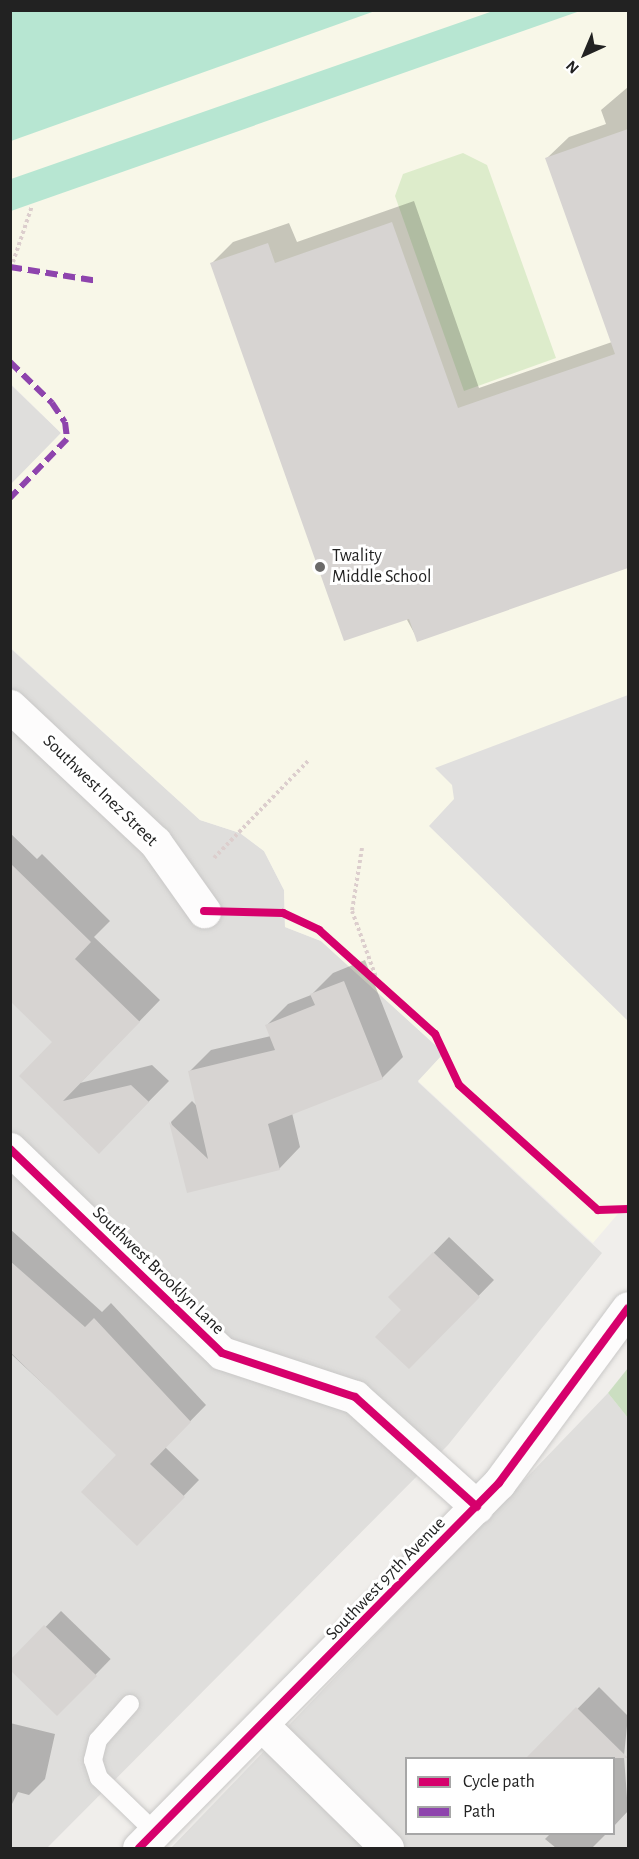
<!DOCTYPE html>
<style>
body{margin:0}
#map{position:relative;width:639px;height:1859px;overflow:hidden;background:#f0eeeb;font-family:"Alegreya Sans",sans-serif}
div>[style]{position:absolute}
.residential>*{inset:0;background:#dfdedc}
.education>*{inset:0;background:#f8f7e8}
.grass>*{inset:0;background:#ddeccb}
.forest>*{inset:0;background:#cbdec1}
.pitch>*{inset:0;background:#b7e6d2}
.parking>*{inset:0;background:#e0dfde}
.shadow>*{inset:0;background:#0003;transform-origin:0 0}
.building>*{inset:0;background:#d7d4d2}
.path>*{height:4px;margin-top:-2px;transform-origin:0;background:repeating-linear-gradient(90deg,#dccecd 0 3px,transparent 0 6px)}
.roads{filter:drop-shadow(0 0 2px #c9c8c7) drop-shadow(0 0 2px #c9c8c7)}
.service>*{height:18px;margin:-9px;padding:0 9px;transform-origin:9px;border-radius:9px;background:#fdfcfc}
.minor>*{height:33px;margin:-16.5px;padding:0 16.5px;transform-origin:16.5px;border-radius:16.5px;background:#fdfcfc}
.tertiary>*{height:33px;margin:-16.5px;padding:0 16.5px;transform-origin:16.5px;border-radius:16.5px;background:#fdfcfc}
.quiet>*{height:6px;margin-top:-3px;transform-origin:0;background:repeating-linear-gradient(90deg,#8e44ad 0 12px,transparent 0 18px)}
.cycleway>*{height:8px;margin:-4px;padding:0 4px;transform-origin:4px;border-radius:4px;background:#d6006c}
.dots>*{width:16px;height:16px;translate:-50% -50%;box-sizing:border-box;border:3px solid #fff;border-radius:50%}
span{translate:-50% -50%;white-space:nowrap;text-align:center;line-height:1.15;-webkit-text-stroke:6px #fff;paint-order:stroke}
.poi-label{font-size:18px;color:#222}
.left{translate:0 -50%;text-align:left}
.street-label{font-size:18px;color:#222}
.frame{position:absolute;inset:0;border:12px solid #222;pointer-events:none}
.legend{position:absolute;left:405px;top:1757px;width:210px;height:78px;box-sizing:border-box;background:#fff;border:2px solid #a7a7a7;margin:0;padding:8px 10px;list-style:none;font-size:18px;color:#222}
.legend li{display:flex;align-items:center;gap:12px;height:30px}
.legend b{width:30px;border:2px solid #a7a7a7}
.north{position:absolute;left:555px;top:24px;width:60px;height:60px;-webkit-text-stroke:4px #fff;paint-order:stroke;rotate:224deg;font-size:16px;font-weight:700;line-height:24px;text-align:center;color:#222}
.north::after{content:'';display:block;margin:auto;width:21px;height:27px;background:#222;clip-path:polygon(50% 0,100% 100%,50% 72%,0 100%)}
</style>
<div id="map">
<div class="residential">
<i style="clip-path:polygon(10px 384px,61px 433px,11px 485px,10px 485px)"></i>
<i style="clip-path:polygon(10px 648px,200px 820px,240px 833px,264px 851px,284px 890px,285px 927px,321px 941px,444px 1053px,418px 1082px,602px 1253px,448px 1445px,47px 1848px,10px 1848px)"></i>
<i style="clip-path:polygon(evenodd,608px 1393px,628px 1418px,628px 1848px,171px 1848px,608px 1393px,406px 1758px,614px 1758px,614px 1834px,406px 1834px,406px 1758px)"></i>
</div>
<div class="education">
<i style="clip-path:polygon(11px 11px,628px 11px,628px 1202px,593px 1243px,418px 1081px,444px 1053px,321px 941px,285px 927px,284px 890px,264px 851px,240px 833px,200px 820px,11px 648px,10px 485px,61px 433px,11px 384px)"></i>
</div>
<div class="grass">
<i style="clip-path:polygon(463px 153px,487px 165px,556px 358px,464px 391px,395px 196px,403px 174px)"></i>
</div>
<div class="forest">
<i style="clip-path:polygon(628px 1368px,628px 1418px,608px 1393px)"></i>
</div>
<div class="pitch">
<i style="clip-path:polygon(11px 10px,375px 10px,375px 11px,11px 141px)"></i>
<i style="clip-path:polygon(493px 11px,580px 11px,11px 211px,11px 179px)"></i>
</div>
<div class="parking">
<i style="clip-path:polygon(628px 695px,628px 1021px,429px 826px,454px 799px,452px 785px,435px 768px)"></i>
</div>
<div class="shadow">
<i style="clip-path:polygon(628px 87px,628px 566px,418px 640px,212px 263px,233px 242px,289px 223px,297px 242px,414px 201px,479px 388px,612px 342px,547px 158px,569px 137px,606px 124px,601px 110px)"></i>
<i style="clip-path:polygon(10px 833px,37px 859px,42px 854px,110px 921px,94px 937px,160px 1000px,80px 1083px,152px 1065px,169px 1081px,99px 1152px,21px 1076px,55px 1042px,10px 999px)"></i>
<i style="clip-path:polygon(365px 960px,403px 1057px,382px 1078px,292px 1113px,300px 1147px,279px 1169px,188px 1191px,171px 1122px,192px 1101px,198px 1107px,190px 1071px,211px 1050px,271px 1036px,267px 1025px,288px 1004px,311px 995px,333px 973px)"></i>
<i style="clip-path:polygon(10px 1229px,102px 1312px,111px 1303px,206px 1405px,165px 1447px,199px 1480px,137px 1544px,118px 1454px,10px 1353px)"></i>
<i style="clip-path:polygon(449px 1237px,494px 1280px,409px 1367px,403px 1310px,391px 1297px)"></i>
<i style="left:61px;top:1611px;width:69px;height:73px;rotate:44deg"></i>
<i style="clip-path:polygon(599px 1687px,628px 1716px,624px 1756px,628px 1811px,614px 1826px,614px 1758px,530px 1757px)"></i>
<i style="clip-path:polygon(10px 1723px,55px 1734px,45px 1779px,29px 1795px,18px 1792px,10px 1808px)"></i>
<i style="clip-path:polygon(550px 1834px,606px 1834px,592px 1848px,556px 1848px,545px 1839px)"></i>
</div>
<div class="building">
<i style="clip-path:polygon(628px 129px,628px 568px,417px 642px,409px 619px,344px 641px,210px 263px,268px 243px,275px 263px,392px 222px,458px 408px,615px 354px,545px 158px)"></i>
<i style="clip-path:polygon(10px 863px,91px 942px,75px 959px,140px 1022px,63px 1101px,131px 1085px,149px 1102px,99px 1154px,19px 1076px,52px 1042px,10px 1001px)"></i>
<i style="clip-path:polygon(344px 981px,383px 1079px,268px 1124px,280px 1170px,187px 1193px,169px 1122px,208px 1159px,188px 1071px,275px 1050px,265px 1025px,315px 1005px,310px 994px)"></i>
<i style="clip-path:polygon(433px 1252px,480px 1297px,409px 1369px,375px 1337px,401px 1310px,388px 1297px)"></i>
<i style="clip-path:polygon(10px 1261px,85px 1327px,94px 1318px,191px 1422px,150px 1464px,185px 1497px,137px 1546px,81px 1492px,116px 1455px,10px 1352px)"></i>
<i style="clip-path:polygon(44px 1625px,97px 1676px,57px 1716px,10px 1670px,10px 1660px)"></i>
<i style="clip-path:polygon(576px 1707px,628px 1758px,526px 1758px)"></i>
</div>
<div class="path">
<i style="left:13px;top:262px;width:59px;rotate:-71.3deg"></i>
<i style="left:362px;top:848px;width:64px;rotate:99deg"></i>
<i style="left:352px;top:911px;width:77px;rotate:70.1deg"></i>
<i style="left:214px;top:858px;width:136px;rotate:-45.9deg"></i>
</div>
<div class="roads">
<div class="service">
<i style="left:130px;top:1704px;width:48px;rotate:131.6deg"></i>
<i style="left:98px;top:1740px;width:21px;rotate:104deg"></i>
<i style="left:93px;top:1760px;width:19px;rotate:72deg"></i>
<i style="left:99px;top:1778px;width:78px;rotate:44deg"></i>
</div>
<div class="minor">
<i style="left:10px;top:706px;width:199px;rotate:43.2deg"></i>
<i style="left:155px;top:842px;width:85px;rotate:54.6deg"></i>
<i style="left:10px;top:1149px;width:294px;rotate:43.9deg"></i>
<i style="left:222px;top:1353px;width:140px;rotate:18.3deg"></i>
<i style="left:355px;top:1397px;width:164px;rotate:42deg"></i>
<i style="left:263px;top:1726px;width:174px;rotate:44.5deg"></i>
</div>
<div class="tertiary">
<i style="left:139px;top:1848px;width:513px;rotate:-45.4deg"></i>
<i style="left:499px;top:1483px;width:217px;rotate:-53.6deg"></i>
</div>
</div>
<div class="quiet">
<i style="left:10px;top:267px;width:89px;rotate:9deg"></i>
<i style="left:10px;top:362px;width:59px;rotate:44.3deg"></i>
<i style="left:52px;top:403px;width:23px;rotate:56deg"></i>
<i style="left:65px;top:422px;width:17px;rotate:83deg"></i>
<i style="left:67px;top:439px;width:82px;rotate:134deg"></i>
</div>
<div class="cycleway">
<i style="left:204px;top:911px;width:79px;rotate:1.5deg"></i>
<i style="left:283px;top:913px;width:40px;rotate:25deg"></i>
<i style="left:319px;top:930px;width:156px;rotate:41.9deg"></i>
<i style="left:435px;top:1034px;width:56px;rotate:64.8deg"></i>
<i style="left:459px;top:1085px;width:187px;rotate:42deg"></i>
<i style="left:598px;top:1210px;width:30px;rotate:-2deg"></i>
<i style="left:10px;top:1149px;width:294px;rotate:43.9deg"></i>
<i style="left:222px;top:1353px;width:140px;rotate:18.3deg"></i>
<i style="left:355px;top:1397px;width:164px;rotate:42deg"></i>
<i style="left:139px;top:1848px;width:513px;rotate:-45.4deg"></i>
<i style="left:499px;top:1483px;width:217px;rotate:-53.6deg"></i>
</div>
<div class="dots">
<i style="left:320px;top:567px;background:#6a6968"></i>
</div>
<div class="poi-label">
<span class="left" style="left:332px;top:567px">Twality<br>Middle School</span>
</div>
<div class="street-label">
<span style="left:100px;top:791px;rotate:44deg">Southwest Inez Street</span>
<span style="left:158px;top:1271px;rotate:44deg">Southwest Brooklyn Lane</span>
<span style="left:386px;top:1579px;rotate:-46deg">Southwest 97th Avenue</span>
</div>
<div class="frame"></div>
<ul class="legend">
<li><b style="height:8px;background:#d6006c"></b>Cycle path</li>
<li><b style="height:8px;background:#8e44ad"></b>Path</li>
</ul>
<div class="north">N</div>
</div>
